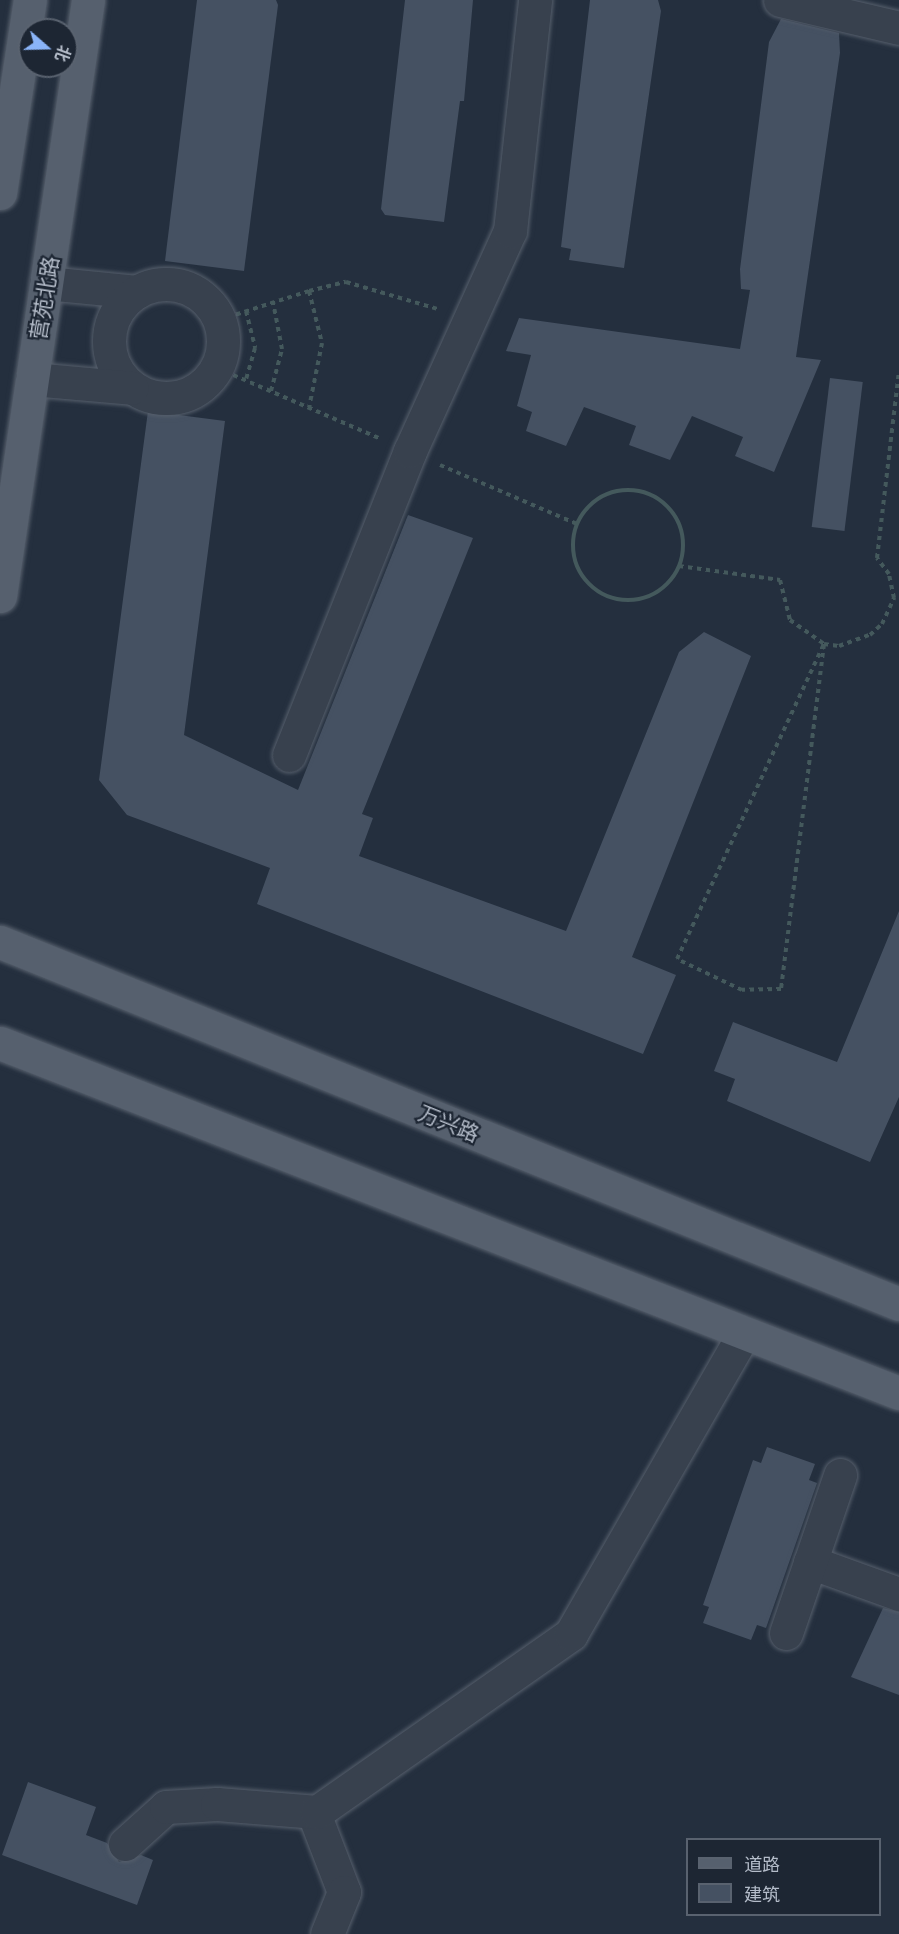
<!DOCTYPE html>
<meta charset="utf-8">
<style>
body{margin:0}
#map{position:relative;width:899px;height:1934px;overflow:hidden;background:#242f3e;font-family:"Noto Sans","Noto Sans SC",sans-serif}
div>[style]{position:absolute}
.building>*{inset:0;background:#455162;transform-origin:0 0}
.path>*{height:4px;margin-top:-2px;transform-origin:0;background:repeating-linear-gradient(90deg,#44595c 0 4.5px,transparent 0 9px)}
.path>.ring{margin:-2px;padding:0;box-sizing:content-box;background:none;border:4px solid #44595c;border-radius:50%}
.roads{filter:drop-shadow(0 0 2px #565f6c) drop-shadow(0 0 2px #565f6c)}
.minor>*{height:33px;margin:-16.5px;padding:0 16.5px;transform-origin:16.5px;border-radius:16.5px;background:#38414e}
.minor>.ring{margin:-16.5px;padding:0;box-sizing:content-box;background:none;border:33px solid #38414e;border-radius:50%}
.major>*{height:33px;margin:-16.5px;padding:0 16.5px;transform-origin:16.5px;border-radius:16.5px;background:#56606e}
span{translate:-50% -50%;white-space:nowrap;text-align:center;line-height:1.15;-webkit-text-stroke:4.5px #1d2633;paint-order:stroke}
.street-label{font-size:21px;color:#b4bcc9}
.legend{position:absolute;left:686px;top:1838px;width:195px;height:78px;box-sizing:border-box;background:#1d2633;border:2px solid #59626f;margin:0;padding:8px 10px;list-style:none;font-size:18px;color:#b4bcc9}
.legend li{display:flex;align-items:center;gap:12px;height:30px}
.legend b{width:30px;border:2px solid #59626f}
.north{position:absolute;left:18px;top:18px;width:60px;height:60px;box-sizing:border-box;background:#1d2633;border:2px solid #59626f;border-radius:50%;rotate:110deg;font-size:16px;font-weight:700;line-height:24px;text-align:center;color:#b4bcc9}
.north::after{content:'';display:block;margin:auto;width:21px;height:27px;background:#8ab4f8;clip-path:polygon(50% 0,100% 100%,50% 72%,0 100%)}
</style>
<div id="map">
<div class="building">
<i style="clip-path:polygon(197px 0,276px 0,278px 5px,244px 271px,165px 261px)"></i>
<i style="clip-path:polygon(405px 0,473px 0,464px 101px,460px 101px,444px 222px,385px 215px,381px 209px)"></i>
<i style="clip-path:polygon(590px 0,658px 0,661px 11px,624px 268px,569px 260px,571px 249px,561px 247px)"></i>
<i style="clip-path:polygon(781px 19px,839px 33px,840px 53px,796px 357px,821px 360px,774px 472px,735px 456px,743px 437px,692px 416px,670px 460px,629px 445px,636px 426px,584px 407px,566px 446px,526px 431px,532px 412px,517px 406px,531px 355px,506px 351px,519px 318px,740px 349px,750px 290px,741px 289px,740px 269px,769px 42px)"></i>
<i style="left:830px;top:378px;width:33px;height:150px;rotate:7deg"></i>
<i style="clip-path:polygon(148px 411px,225px 421px,184px 735px,298px 790px,408px 515px,473px 538px,362px 814px,373px 818px,359px 856px,566px 931px,679px 652px,704px 632px,751px 656px,632px 957px,676px 975px,643px 1054px,257px 904px,270px 868px,127px 815px,99px 780px)"></i>
<i style="clip-path:polygon(899px 911px,899px 1097px,870px 1162px,727px 1101px,735px 1079px,714px 1071px,733px 1022px,837px 1062px)"></i>
<i style="clip-path:polygon(767px 1447px,815px 1464px,809px 1480px,817px 1483px,766px 1628px,757px 1625px,751px 1640px,703px 1623px,709px 1607px,703px 1605px,753px 1460px,761px 1463px)"></i>
<i style="clip-path:polygon(883px 1608px,899px 1612px,899px 1695px,851px 1677px)"></i>
<i style="clip-path:polygon(28px 1782px,96px 1807px,86px 1835px,107px 1843px,119px 1862px,141px 1855px,153px 1860px,137px 1905px,2px 1855px)"></i>
</div>
<div class="path">
<i style="left:309px;top:291px;width:38px;rotate:-14deg"></i>
<i style="left:346px;top:282px;width:96px;rotate:16.4deg"></i>
<i style="left:246px;top:311px;width:38px;rotate:76deg"></i>
<i style="left:255px;top:348px;width:33px;rotate:106deg"></i>
<i style="left:219px;top:320px;width:95px;rotate:-17.9deg"></i>
<i style="left:309px;top:291px;width:54px;rotate:76deg"></i>
<i style="left:322px;top:343px;width:66px;rotate:101.3deg"></i>
<i style="left:217px;top:368px;width:179px;rotate:23.4deg"></i>
<i style="left:271px;top:391px;width:43px;rotate:-75.3deg"></i>
<i style="left:282px;top:349px;width:48px;rotate:-100.8deg"></i>
<i style="left:440px;top:465px;width:149px;rotate:23.3deg"></i>
<i class="ring" style="left:573px;top:490px;width:106px;height:106px"></i>
<i style="left:679px;top:566px;width:102px;rotate:7.9deg"></i>
<i style="left:780px;top:580px;width:41px;rotate:76deg"></i>
<i style="left:790px;top:620px;width:42px;rotate:35.2deg"></i>
<i style="left:824px;top:644px;width:15px;rotate:8deg"></i>
<i style="left:839px;top:646px;width:33px;rotate:-20deg"></i>
<i style="left:870px;top:635px;width:16px;rotate:-43deg"></i>
<i style="left:882px;top:624px;width:29px;rotate:-65deg"></i>
<i style="left:894px;top:598px;width:25px;rotate:-102deg"></i>
<i style="left:889px;top:574px;width:20px;rotate:-127deg"></i>
<i style="left:877px;top:558px;width:189px;rotate:-83.3deg"></i>
<i style="left:824px;top:644px;width:348px;rotate:97.1deg"></i>
<i style="left:781px;top:989px;width:39px;rotate:179deg"></i>
<i style="left:742px;top:990px;width:72px;rotate:-154.5deg"></i>
<i style="left:677px;top:959px;width:348px;rotate:-65deg"></i>
</div>
<div class="roads">
<div class="minor">
<i style="left:780px;top:0;width:122px;rotate:13.2deg"></i>
<i style="left:46px;top:283px;width:91px;rotate:5.6deg"></i>
<i class="ring" style="left:109px;top:284px;width:81px;height:81px"></i>
<i style="left:32px;top:379px;width:100px;rotate:5.1deg"></i>
<i style="left:289px;top:755px;width:327px;rotate:-68.3deg"></i>
<i style="left:410px;top:451px;width:242px;rotate:-65.6deg"></i>
<i style="left:510px;top:231px;width:232px;rotate:-83.8deg"></i>
<i style="left:810px;top:1562px;width:95px;rotate:19.8deg"></i>
<i style="left:786px;top:1633px;width:167px;rotate:-71.1deg"></i>
<i style="left:316px;top:1819px;width:78px;rotate:69deg"></i>
<i style="left:344px;top:1892px;width:45px;rotate:112deg"></i>
<i style="left:125px;top:1844px;width:55px;rotate:-42.1deg"></i>
<i style="left:166px;top:1807px;width:51px;rotate:-3.4deg"></i>
<i style="left:217px;top:1804px;width:100px;rotate:4.6deg"></i>
<i style="left:317px;top:1812px;width:310px;rotate:-35deg"></i>
<i style="left:571px;top:1634px;width:347px;rotate:-60.1deg"></i>
</div>
<div class="major">
<i style="left:0;top:193px;width:195px;rotate:-81.2deg"></i>
<i style="left:0;top:596px;width:602px;rotate:-81.6deg"></i>
<i style="left:0;top:942px;width:969px;rotate:21.93deg"></i>
<i style="left:0;top:1043px;width:965px;rotate:21.27deg"></i>
</div>
</div>
<div class="street-label">
<span style="left:44px;top:298px;rotate:-81deg">营苑北路</span>
<span style="left:449px;top:1123px;rotate:22deg">万兴路</span>
</div>
<ul class="legend">
<li><b style="height:8px;background:#56606e"></b>道路</li>
<li><b style="height:16px;background:#455162"></b>建筑</li>
</ul>
<div class="north">北</div>
</div>
